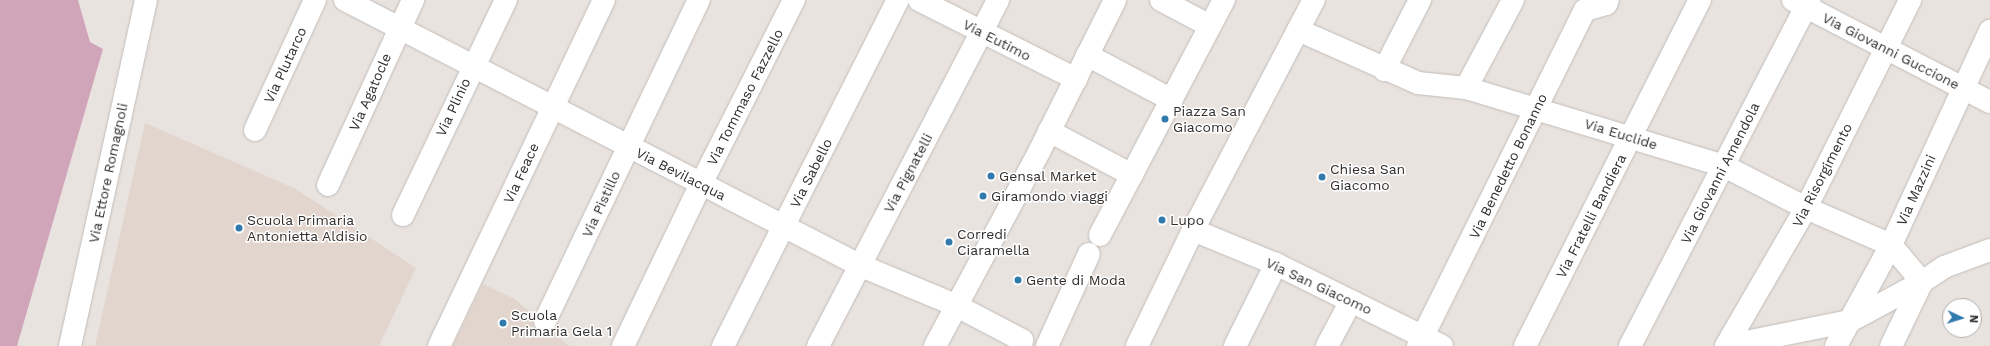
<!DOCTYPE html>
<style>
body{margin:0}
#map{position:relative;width:1990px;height:346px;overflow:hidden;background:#e9e3df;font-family:"Work Sans",sans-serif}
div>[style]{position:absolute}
.built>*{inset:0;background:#e2d5cd}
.green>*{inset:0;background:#d0a5ba}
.roads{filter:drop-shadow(0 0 1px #c2bcb8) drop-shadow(0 0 1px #c2bcb8)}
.minor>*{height:22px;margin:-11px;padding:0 11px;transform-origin:11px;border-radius:11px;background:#fff}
.dots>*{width:11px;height:11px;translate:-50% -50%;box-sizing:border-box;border:2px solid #fff;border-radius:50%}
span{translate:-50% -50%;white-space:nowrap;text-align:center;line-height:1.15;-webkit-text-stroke:3px #fff;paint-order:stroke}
.street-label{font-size:14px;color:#322f2e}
.poi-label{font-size:14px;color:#322f2e}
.left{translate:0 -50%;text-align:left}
.north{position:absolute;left:1942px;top:298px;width:40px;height:40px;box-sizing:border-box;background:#fff;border:1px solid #adacab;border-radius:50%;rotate:94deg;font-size:11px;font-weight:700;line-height:16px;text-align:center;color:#322f2e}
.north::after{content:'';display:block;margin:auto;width:14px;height:18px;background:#317aae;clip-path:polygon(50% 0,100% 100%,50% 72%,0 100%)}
</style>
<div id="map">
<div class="built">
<i style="clip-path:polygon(145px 123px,296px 189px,416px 268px,379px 346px,95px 346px)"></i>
<i style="clip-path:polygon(483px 284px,515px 299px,569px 346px,453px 346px)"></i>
</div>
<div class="green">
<i style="clip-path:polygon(0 0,78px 0,90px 42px,103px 49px,17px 346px,0 346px)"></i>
</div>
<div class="roads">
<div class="minor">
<i style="left:345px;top:0;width:578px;rotate:27.27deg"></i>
<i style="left:859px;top:265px;width:104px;rotate:22.6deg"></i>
<i style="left:955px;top:305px;width:76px;rotate:27.6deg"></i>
<i style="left:919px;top:0;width:176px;rotate:26.7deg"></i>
<i style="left:1161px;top:0;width:55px;rotate:28deg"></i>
<i style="left:1793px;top:0;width:222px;rotate:27.4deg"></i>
<i style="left:1298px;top:30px;width:131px;rotate:23.8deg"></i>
<i style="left:1418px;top:83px;width:48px;rotate:5.9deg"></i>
<i style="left:1466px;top:88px;width:270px;rotate:16.8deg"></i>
<i style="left:1724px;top:166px;width:92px;rotate:27.1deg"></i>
<i style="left:1806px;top:208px;width:93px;rotate:23.5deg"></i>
<i style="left:1891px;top:245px;width:48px;rotate:50deg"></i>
<i style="left:1922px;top:282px;width:71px;rotate:115.8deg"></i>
<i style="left:1087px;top:55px;width:96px;rotate:27.9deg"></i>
<i style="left:1384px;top:70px;width:79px;rotate:-62.8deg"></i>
<i style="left:1466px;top:88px;width:100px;rotate:-61.9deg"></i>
<i style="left:255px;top:130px;width:143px;rotate:-65.2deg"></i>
<i style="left:1049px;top:131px;width:94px;rotate:27.9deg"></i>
<i style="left:328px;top:185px;width:204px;rotate:-65.3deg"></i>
<i style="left:403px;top:215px;width:238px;rotate:-64.4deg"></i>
<i style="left:1193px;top:230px;width:90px;rotate:22.3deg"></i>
<i style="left:1276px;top:264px;width:185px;rotate:26.3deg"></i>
<i style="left:1100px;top:235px;width:266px;rotate:-62.2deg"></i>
<i style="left:545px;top:321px;width:356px;rotate:-64.4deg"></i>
<i style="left:70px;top:346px;width:354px;rotate:-77.6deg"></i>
<i style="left:439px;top:346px;width:383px;rotate:-64.5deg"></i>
<i style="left:623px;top:346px;width:180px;rotate:-64.3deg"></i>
<i style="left:701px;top:184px;width:206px;rotate:-63.2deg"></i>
<i style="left:723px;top:346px;width:388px;rotate:-63.2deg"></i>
<i style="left:818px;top:346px;width:390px;rotate:-62.5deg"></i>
<i style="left:935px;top:346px;width:220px;rotate:-61.8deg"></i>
<i style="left:1039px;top:152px;width:170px;rotate:-63.4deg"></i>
<i style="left:1047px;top:346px;width:101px;rotate:-65.5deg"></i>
<i style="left:1137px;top:346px;width:129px;rotate:-64.2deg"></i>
<i style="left:1193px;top:230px;width:260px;rotate:-62.3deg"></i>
<i style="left:1235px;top:346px;width:92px;rotate:-63.4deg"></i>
<i style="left:1327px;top:346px;width:51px;rotate:-61.9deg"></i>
<i style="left:1418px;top:346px;width:375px;rotate:-63.6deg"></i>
<i style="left:1585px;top:10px;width:22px;rotate:-16deg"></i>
<i style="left:1606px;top:4px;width:4px;rotate:-63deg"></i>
<i style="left:1525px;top:346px;width:388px;rotate:-63.2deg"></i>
<i style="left:1630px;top:346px;width:390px;rotate:-62.6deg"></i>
<i style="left:1726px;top:346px;width:160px;rotate:-59.9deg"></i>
<i style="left:1806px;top:208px;width:233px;rotate:-63.4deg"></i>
<i style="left:1726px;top:346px;width:126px;rotate:-11.4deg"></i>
<i style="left:1850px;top:321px;width:82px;rotate:-28.4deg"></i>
<i style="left:1922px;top:282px;width:27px;rotate:-34deg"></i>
<i style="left:1944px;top:267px;width:49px;rotate:-20.3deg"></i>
<i style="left:1836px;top:346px;width:115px;rotate:-61.4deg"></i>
<i style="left:1891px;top:245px;width:236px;rotate:-65.2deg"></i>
</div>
</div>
<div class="dots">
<i style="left:1165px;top:119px;background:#317aae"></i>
<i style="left:991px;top:176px;background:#317aae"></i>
<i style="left:1322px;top:177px;background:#317aae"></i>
<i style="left:983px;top:196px;background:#317aae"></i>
<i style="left:1162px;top:220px;background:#317aae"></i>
<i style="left:239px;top:228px;background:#317aae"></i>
<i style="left:949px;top:242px;background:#317aae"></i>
<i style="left:1018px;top:280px;background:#317aae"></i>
<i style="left:503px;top:323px;background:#317aae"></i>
</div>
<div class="street-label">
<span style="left:997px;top:40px;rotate:27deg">Via Eutimo</span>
<span style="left:1891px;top:51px;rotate:27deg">Via Giovanni Guccione</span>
<span style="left:285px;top:65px;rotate:-65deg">Via Plutarco</span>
<span style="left:370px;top:92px;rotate:-66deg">Via Agatocle</span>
<span style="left:745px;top:97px;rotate:-63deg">Via Tommaso Fazzello</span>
<span style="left:453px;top:107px;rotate:-65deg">Via Plinio</span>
<span style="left:1621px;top:134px;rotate:17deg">Via Euclide</span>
<span style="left:1508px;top:166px;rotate:-64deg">Via Benedetto Bonanno</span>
<span style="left:108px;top:173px;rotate:-78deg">Via Ettore Romagnoli</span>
<span style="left:521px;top:173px;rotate:-65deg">Via Feace</span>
<span style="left:811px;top:173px;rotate:-63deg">Via Sabello</span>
<span style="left:908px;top:173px;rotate:-62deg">Via Pignatelli</span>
<span style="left:1720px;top:173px;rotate:-63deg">Via Giovanni Amendola</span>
<span style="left:681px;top:174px;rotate:27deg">Via Bevilacqua</span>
<span style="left:1822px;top:175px;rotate:-63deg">Via Risorgimento</span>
<span style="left:1916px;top:190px;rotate:-66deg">Via Mazzini</span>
<span style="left:601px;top:204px;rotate:-65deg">Via Pistillo</span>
<span style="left:1591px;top:216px;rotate:-63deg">Via Fratelli Bandiera</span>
<span style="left:1319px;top:286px;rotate:25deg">Via San Giacomo</span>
</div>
<div class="poi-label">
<span class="left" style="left:1173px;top:119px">Piazza San<br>Giacomo</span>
<span class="left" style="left:1330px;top:177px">Chiesa San<br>Giacomo</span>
<span class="left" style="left:999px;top:176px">Gensal Market</span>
<span class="left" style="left:991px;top:196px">Giramondo viaggi</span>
<span class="left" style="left:247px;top:228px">Scuola Primaria<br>Antonietta Aldisio</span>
<span class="left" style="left:1170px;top:220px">Lupo</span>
<span class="left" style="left:957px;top:242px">Corredi<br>Ciaramella</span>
<span class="left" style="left:1026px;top:280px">Gente di Moda</span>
<span class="left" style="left:511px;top:323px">Scuola<br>Primaria Gela 1</span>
</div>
<div class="north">N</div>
</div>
